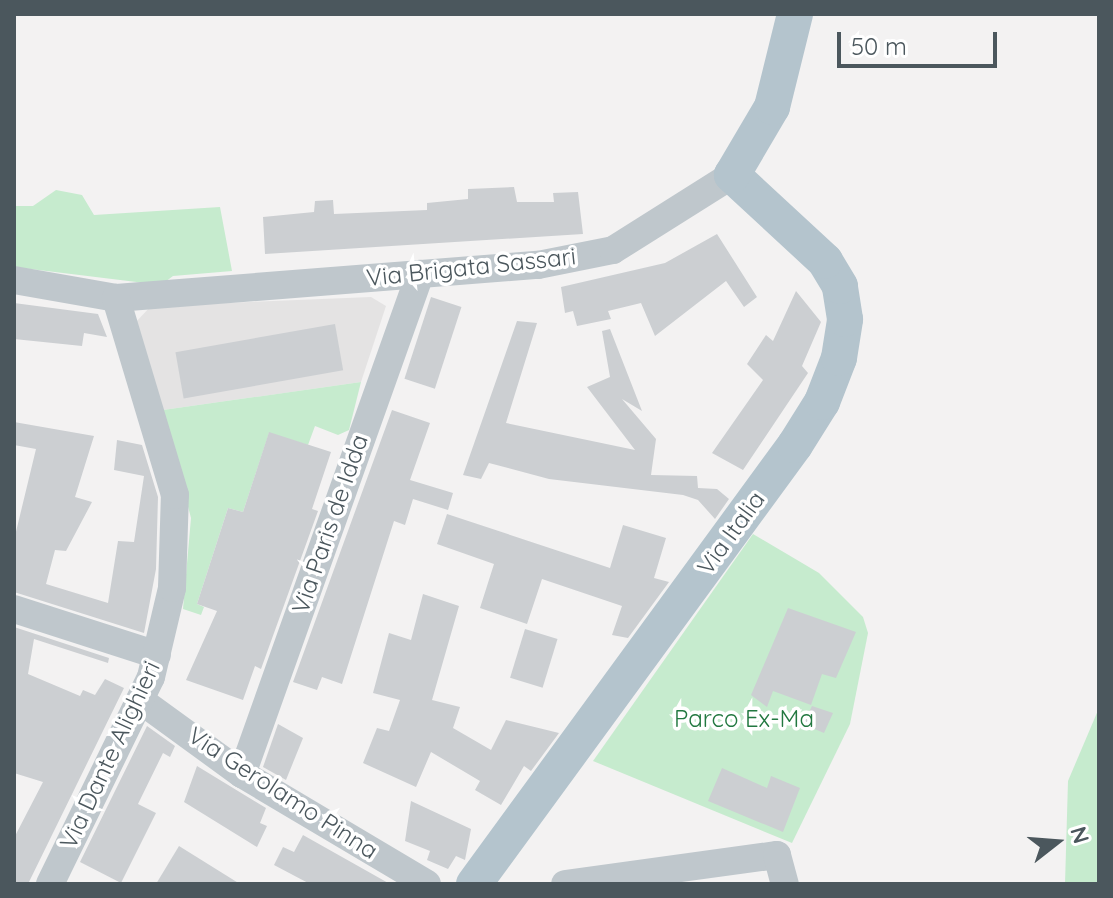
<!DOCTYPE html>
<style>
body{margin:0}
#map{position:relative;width:1113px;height:898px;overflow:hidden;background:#f3f2f2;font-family:Quicksand,sans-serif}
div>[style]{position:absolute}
.education>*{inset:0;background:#e4e3e3}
.green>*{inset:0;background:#c6ebce}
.building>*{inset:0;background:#cccfd2;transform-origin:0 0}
.minor>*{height:28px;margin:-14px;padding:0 14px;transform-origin:14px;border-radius:14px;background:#bfc7cc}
.major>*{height:36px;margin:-18px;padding:0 18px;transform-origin:18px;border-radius:18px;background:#b4c4cd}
span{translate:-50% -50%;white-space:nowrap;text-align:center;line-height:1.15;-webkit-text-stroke:7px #fff;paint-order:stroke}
.street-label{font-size:24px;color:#4b575d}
.park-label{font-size:24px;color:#227840}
.frame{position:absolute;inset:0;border:16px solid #4b575d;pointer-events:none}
.north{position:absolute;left:1017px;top:802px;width:80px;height:80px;-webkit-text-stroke:6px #fff;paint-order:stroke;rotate:73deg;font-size:22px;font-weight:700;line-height:32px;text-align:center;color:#4b575d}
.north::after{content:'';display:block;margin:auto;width:28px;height:36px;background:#4b575d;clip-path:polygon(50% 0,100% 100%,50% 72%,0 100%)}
.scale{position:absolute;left:837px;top:32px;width:160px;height:36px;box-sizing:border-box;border:4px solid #4b575d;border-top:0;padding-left:10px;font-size:24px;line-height:28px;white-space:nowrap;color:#4b575d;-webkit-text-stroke:6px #fff;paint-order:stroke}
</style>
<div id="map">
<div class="education">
<i style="clip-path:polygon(371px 297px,386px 306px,361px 382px,163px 410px,135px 323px,151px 306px)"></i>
</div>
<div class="green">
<i style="clip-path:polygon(56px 190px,82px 195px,94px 215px,220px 207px,232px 271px,173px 276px,161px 285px,14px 267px,14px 206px,33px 206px)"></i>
<i style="clip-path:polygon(361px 382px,349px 430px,338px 435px,315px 426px,308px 445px,269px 433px,243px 512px,228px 508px,197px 604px,204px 607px,201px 615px,183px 609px,191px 518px,163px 410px)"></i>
<i style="clip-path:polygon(753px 534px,819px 573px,863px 617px,868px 633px,850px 724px,792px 843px,593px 761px)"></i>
<i style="clip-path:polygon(1099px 708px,1099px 884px,1065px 884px,1068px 781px)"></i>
</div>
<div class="building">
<i style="clip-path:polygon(514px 187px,517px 202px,554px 202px,553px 193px,578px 192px,583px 234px,265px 254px,263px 217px,314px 212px,315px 201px,333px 200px,334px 214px,427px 210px,427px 203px,468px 199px,468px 189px)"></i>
<i style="clip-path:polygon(717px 234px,757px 297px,744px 307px,726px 281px,655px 336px,641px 303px,608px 311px,611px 319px,577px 326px,573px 311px,565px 313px,561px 287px,665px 263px)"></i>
<i style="clip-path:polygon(796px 291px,821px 322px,802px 366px,808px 373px,743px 470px,712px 453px,763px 380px,747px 364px,766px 335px,773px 341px)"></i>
<i style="left:431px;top:297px;width:32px;height:86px;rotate:18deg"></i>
<i style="clip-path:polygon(14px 303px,98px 314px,107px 337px,84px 333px,82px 346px,14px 339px)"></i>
<i style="clip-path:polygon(517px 321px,537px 323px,506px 423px,635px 450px,587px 387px,610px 377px,602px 331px,610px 329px,642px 411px,622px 399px,656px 439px,651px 475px,697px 476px,698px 488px,717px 489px,729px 499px,715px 519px,698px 500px,683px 495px,549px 479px,489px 463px,481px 479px,463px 475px)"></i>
<i style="left:335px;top:324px;width:47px;height:162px;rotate:80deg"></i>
<i style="clip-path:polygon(392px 410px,430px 423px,410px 480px,453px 493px,448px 510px,413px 499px,405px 525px,394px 521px,342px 684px,322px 677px,317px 690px,293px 682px)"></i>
<i style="clip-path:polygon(14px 422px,94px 436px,75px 497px,92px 502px,66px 551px,55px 550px,46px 584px,108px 603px,118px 541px,134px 542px,144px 476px,114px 470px,117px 440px,142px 445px,158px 497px,156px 569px,144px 633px,14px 592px,14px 540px,36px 449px,14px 445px)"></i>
<i style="clip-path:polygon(269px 432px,331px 452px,312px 509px,318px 511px,261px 669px,255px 666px,243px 700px,186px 680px,217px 611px,197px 604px,228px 508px,243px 512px)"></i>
<i style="clip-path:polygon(447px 514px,610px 568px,623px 525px,666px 538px,654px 578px,669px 582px,628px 638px,612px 635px,622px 606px,542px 579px,527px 624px,480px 608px,494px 564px,437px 544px)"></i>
<i style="clip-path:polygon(423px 594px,459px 606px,432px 700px,460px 707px,453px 728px,491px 750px,506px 720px,559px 733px,531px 771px,524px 766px,501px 805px,475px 790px,480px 781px,431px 752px,416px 787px,363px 763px,377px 728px,389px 731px,400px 700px,373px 693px,389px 633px,411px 640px)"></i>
<i style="clip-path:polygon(788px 608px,856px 632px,836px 678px,822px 674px,811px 705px,773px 691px,767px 707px,751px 695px)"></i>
<i style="clip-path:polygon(14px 627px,109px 658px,108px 663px,34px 639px,28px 674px,80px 696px,83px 690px,95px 695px,105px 679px,124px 688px,28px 884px,14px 884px,14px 838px,43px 782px,14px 773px)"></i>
<i style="left:525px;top:629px;width:34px;height:51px;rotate:17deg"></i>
<i style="clip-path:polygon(812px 706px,833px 713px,824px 733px,803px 724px)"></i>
<i style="clip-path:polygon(278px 724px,303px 738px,286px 780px,263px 767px)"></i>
<i style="clip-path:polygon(147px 726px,175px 746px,170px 757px,163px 753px,138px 804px,156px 813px,121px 883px,80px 862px)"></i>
<i style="clip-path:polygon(197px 766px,266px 808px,260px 823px,267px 826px,257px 847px,184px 802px)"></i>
<i style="clip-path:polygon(722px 768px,767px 788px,771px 776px,800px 788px,783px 832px,708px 801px)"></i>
<i style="clip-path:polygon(411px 801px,471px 829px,465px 860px,456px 856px,448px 869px,427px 860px,430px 851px,405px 841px)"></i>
<i style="clip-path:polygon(303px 835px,390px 884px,310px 884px,274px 865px,283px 847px,294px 852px)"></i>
<i style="clip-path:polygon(179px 846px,240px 884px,156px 884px)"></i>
</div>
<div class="minor">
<i style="left:14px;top:280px;width:104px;rotate:10deg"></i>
<i style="left:116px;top:298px;width:423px;rotate:-4.5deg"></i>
<i style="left:538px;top:265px;width:76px;rotate:-11.3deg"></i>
<i style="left:613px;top:250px;width:141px;rotate:-32.2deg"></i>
<i style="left:14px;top:609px;width:150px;rotate:17.8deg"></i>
<i style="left:140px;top:700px;width:126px;rotate:36deg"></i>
<i style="left:242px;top:774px;width:215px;rotate:30.7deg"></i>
<i style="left:242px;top:774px;width:531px;rotate:-70.4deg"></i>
<i style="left:50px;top:884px;width:230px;rotate:-64deg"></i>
<i style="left:151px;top:677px;width:91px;rotate:-76.7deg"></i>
<i style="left:172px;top:588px;width:93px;rotate:-88.2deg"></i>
<i style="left:175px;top:495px;width:206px;rotate:-106.7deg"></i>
<i style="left:565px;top:884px;width:214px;rotate:-7.8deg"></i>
<i style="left:777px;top:855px;width:30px;rotate:75deg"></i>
</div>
<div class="major">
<i style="left:474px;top:884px;width:544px;rotate:-53.83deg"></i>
<i style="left:795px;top:445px;width:51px;rotate:-57.9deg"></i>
<i style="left:822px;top:402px;width:47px;rotate:-68.9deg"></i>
<i style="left:839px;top:358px;width:39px;rotate:-81deg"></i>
<i style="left:845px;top:319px;width:33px;rotate:-99deg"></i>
<i style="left:840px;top:286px;width:29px;rotate:-121deg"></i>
<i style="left:825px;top:261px;width:127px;rotate:-137.2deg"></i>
<i style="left:732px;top:175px;width:79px;rotate:-59.5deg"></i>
<i style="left:772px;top:107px;width:96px;rotate:-76.1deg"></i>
</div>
<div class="street-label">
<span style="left:471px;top:267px;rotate:-6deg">Via Brigata Sassari</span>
<span style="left:330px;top:524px;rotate:-71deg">Via Paris de Idda</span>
<span style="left:731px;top:533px;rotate:-54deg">Via Italia</span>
<span style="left:110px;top:755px;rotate:-65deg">Via Dante Alighieri</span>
<span style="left:283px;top:793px;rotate:33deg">Via Gerolamo Pinna</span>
</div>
<div class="park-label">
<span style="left:744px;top:719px">Parco Ex-Ma</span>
</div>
<div class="frame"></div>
<div class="north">N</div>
<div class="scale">50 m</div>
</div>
